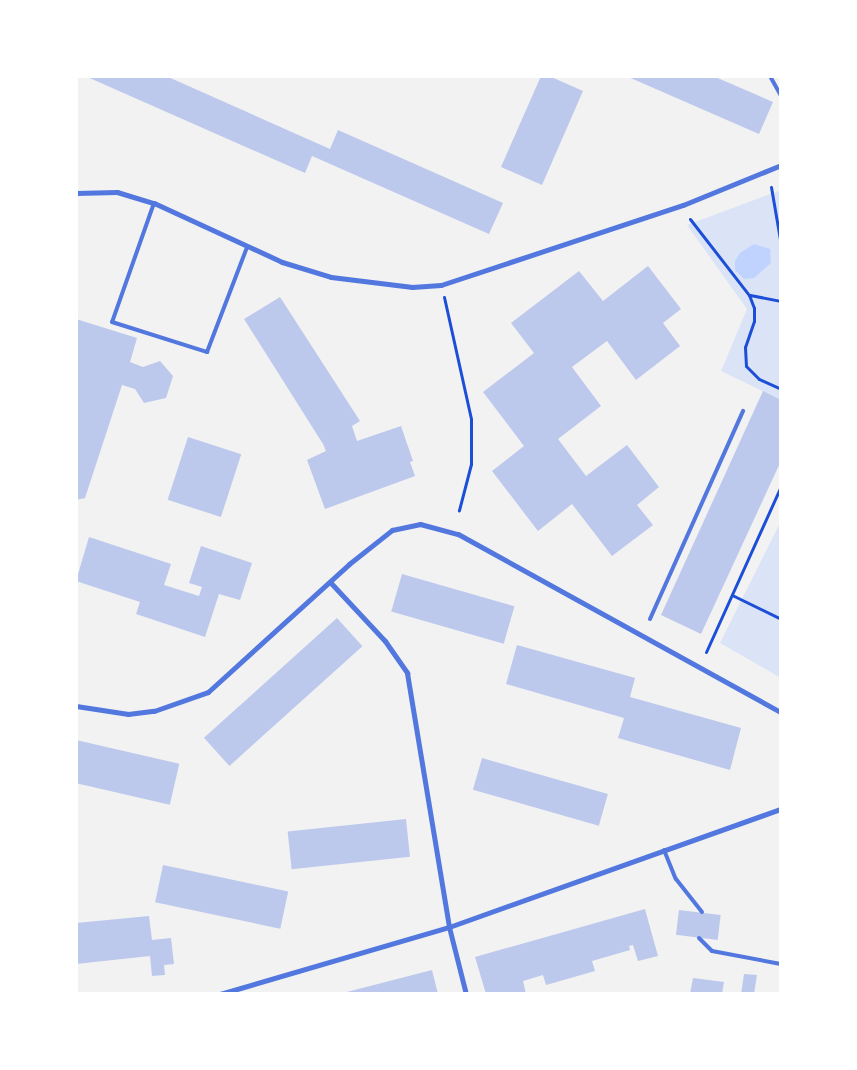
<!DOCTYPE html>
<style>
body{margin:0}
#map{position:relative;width:857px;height:1070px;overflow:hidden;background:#f2f2f2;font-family:Overpass,sans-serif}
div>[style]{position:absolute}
.green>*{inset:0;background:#dbe4f7}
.water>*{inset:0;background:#bfd3fe}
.building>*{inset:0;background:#bdc9ec;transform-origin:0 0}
.path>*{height:3px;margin:-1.5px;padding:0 1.5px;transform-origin:1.5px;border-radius:1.5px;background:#1d4ed8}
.service>*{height:4px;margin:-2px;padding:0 2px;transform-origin:2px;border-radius:2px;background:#5277de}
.minor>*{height:5px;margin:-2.5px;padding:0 2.5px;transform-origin:2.5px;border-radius:2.5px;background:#5277de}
span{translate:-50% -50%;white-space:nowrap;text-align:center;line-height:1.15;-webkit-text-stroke:4px #fff;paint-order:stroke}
.frame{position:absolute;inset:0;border:78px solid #fff;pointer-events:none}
</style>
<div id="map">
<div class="green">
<i style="clip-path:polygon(781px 190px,781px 400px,721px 371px,747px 309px,687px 225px)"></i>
<i style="clip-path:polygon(781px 521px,781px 678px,720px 643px)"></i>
</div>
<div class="water">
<i style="clip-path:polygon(754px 244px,770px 249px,771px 263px,754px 278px,744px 279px,735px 270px,735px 261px,740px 253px)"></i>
</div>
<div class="building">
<i style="clip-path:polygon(85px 76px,166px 76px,330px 149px,338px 130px,503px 203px,489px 234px,312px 156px,305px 173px)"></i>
<i style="clip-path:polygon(541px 76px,549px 76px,583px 91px,542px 185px,501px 167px)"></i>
<i style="clip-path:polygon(626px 76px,713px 76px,773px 102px,759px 134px)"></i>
<i style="clip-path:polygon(648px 266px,681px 309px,663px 323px,680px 346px,636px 380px,607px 341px,572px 367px,601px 406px,558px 439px,586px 476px,627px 445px,659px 487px,637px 505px,653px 525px,612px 556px,572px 504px,538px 531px,492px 471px,524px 446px,483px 392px,534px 353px,511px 323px,579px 271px,603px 301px)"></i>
<i style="clip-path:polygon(280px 297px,360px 421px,352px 426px,357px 441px,401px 426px,413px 461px,410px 462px,415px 476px,325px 509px,307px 460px,326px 451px,323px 444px,244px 319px)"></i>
<i style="clip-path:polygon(76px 319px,137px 338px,130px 362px,143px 367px,160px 361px,173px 376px,166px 398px,144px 403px,135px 389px,122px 385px,85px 498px,76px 500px)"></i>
<i style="clip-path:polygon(763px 391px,781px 400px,781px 461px,701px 634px,661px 615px)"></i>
<i style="left:188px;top:437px;width:56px;height:66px;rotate:18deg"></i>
<i style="clip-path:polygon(89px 537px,171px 564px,164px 585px,199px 596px,202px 587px,189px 583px,201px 546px,252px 563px,240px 600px,219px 594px,205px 637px,136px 614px,140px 602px,76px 581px)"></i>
<i style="left:402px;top:574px;width:117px;height:39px;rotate:16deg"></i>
<i style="left:337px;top:618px;width:38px;height:179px;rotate:48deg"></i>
<i style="clip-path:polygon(517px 645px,635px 678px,630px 697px,741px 728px,730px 770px,618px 738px,624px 718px,506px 684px)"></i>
<i style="left:76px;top:740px;width:106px;height:42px;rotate:13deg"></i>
<i style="left:482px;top:758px;width:131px;height:33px;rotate:16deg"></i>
<i style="left:406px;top:819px;width:38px;height:119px;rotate:84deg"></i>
<i style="left:163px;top:865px;width:128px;height:38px;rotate:12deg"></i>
<i style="clip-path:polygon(645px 909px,658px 956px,638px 961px,633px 945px,629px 946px,630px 950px,592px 961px,595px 971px,546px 985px,543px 975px,523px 981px,526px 994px,486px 994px,475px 957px)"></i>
<i style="left:679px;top:910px;width:42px;height:25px;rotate:7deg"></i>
<i style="clip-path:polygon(149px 916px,152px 940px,171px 938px,174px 964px,164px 965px,165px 975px,152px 976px,150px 956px,76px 964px,76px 923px)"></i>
<i style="clip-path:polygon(432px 970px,438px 994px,343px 994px,343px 993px)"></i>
<i style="clip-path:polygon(744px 974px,757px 975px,754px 994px,741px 994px)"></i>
<i style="clip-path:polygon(693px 978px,724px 982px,722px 994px,690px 994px)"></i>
</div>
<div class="path">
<i style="left:771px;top:187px;width:59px;rotate:80.2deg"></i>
<i style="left:690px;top:219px;width:96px;rotate:52.2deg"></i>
<i style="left:749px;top:295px;width:14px;rotate:69deg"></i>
<i style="left:754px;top:308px;width:13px;rotate:90deg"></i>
<i style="left:754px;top:321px;width:28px;rotate:109deg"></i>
<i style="left:745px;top:347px;width:19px;rotate:87deg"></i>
<i style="left:746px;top:366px;width:18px;rotate:45deg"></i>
<i style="left:759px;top:379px;width:24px;rotate:24deg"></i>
<i style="left:750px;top:295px;width:32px;rotate:11deg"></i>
<i style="left:444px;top:297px;width:125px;rotate:77.5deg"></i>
<i style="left:471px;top:419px;width:45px;rotate:90deg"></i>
<i style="left:471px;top:464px;width:48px;rotate:104.6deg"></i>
<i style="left:732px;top:595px;width:55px;rotate:26.1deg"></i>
<i style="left:706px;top:652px;width:182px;rotate:-65.7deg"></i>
</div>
<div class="service">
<i style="left:770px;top:76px;width:23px;rotate:61deg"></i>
<i style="left:154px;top:203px;width:126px;rotate:109.4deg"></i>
<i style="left:112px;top:322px;width:100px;rotate:17.5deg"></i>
<i style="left:207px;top:352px;width:112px;rotate:-69.1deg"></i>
<i style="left:650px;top:619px;width:228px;rotate:-65.9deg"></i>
<i style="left:664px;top:850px;width:31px;rotate:68deg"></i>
<i style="left:676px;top:879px;width:42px;rotate:51.8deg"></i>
<i style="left:699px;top:938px;width:18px;rotate:45deg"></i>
<i style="left:712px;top:951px;width:70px;rotate:10.7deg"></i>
</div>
<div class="minor">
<i style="left:76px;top:193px;width:41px;rotate:-1.4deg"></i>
<i style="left:117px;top:192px;width:39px;rotate:17deg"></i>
<i style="left:154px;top:203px;width:141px;rotate:24.7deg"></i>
<i style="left:282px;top:262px;width:51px;rotate:17deg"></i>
<i style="left:331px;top:277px;width:82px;rotate:7deg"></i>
<i style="left:412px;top:287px;width:29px;rotate:-4deg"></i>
<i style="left:441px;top:285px;width:255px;rotate:-18.3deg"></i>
<i style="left:683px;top:205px;width:106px;rotate:-22.2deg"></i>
<i style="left:330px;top:582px;width:81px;rotate:47deg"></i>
<i style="left:385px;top:641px;width:39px;rotate:55deg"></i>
<i style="left:407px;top:673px;width:257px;rotate:80.6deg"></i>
<i style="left:449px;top:927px;width:69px;rotate:75.8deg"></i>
<i style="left:76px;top:706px;width:53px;rotate:8.7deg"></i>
<i style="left:128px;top:714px;width:26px;rotate:-7deg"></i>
<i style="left:154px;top:711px;width:57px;rotate:-19.4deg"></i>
<i style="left:208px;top:692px;width:190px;rotate:-42.2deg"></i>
<i style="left:349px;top:564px;width:55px;rotate:-38.3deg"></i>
<i style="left:392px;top:530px;width:29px;rotate:-12deg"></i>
<i style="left:420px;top:524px;width:39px;rotate:15deg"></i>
<i style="left:458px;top:534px;width:369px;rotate:28.9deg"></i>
<i style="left:220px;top:994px;width:239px;rotate:-16.3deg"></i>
<i style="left:449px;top:927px;width:352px;rotate:-19.6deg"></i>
</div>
<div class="frame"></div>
</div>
